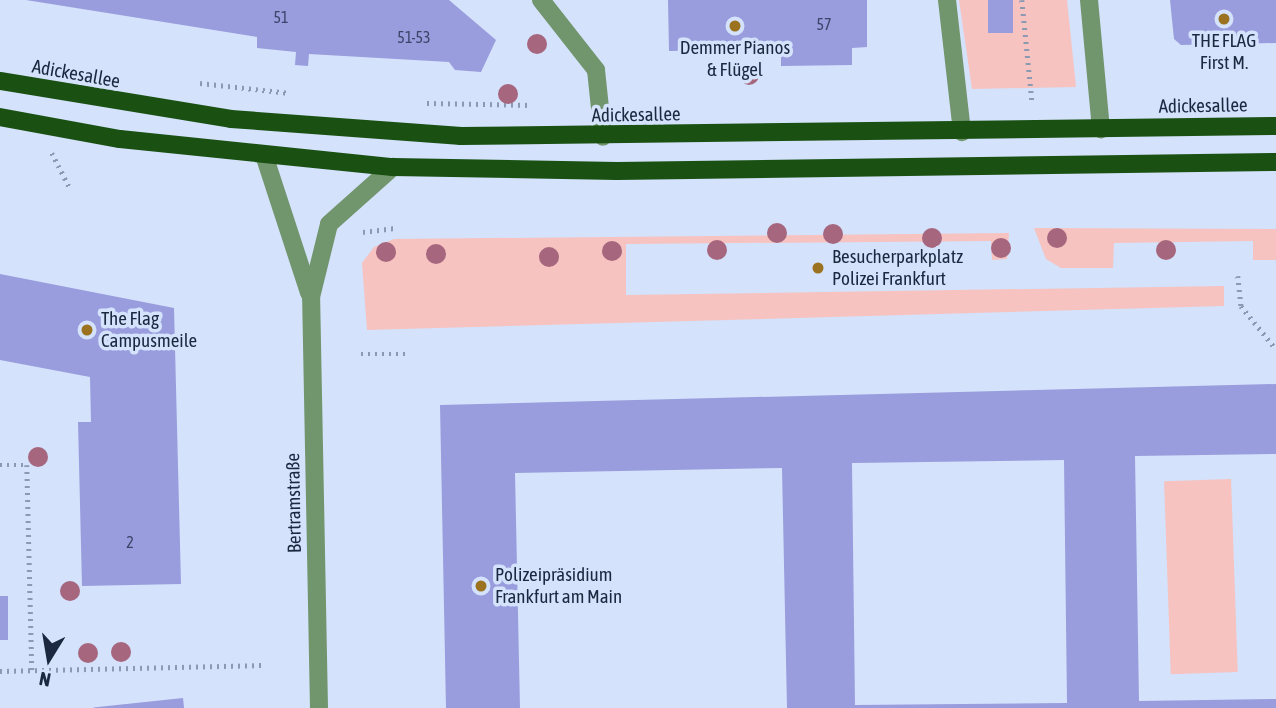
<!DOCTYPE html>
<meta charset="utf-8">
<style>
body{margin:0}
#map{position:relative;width:1276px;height:708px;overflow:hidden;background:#d4e2fb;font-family:"Asap Condensed",sans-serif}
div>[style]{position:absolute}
.green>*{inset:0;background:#f6c3c0;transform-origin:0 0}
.building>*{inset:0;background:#999cdd;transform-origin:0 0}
.path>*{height:4.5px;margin-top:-2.25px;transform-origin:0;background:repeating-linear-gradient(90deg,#8b99b1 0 2px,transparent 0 7px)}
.minor>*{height:18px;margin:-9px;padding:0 9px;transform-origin:9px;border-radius:9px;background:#71956c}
.major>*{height:18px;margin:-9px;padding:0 9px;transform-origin:9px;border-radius:9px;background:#1a5113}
.trees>*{width:20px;height:20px;margin:-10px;border-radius:50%;background:#a5667e}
.dots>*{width:19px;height:19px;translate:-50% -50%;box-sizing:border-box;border:4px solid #d4e2fb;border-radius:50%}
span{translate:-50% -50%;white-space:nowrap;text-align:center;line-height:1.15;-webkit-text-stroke:7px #d4e2fb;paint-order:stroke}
.number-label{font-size:16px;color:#3a4567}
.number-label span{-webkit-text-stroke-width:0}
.poi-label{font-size:19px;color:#1b2840}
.left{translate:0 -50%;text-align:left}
.street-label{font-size:19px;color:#1b2840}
.north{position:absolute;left:14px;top:624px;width:70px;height:70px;-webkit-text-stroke:5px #d4e2fb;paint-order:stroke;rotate:191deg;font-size:19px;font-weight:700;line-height:28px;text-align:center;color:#1b2840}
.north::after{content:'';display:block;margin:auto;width:24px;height:32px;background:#1b2840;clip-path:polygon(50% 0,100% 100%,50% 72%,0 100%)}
</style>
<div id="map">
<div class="green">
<i style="clip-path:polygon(959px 0,1067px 0,1076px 87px,972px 89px)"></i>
<i style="clip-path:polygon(1034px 228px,1276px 229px,1276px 260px,1253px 260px,1253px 241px,1114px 243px,1113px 268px,1061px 268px,1046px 259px)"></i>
<i style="clip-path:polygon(1009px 233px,1007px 259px,992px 260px,991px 241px,626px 244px,626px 295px,1224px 286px,1224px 306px,367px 330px,362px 263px,374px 247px,394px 239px)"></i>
<i style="left:1231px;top:479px;width:193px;height:67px;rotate:88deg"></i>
</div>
<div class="building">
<i style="clip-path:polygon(26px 0,449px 0,496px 40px,481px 72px,455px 70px,449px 62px,309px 54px,308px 66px,295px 65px,296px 52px,257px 48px,257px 37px)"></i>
<i style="clip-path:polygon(668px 0,867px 0,867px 47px,852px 48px,852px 65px,781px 66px,781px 49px,669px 51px)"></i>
<i style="left:988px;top:0;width:25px;height:33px"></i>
<i style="clip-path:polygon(1170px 0,1276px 0,1276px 43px,1181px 45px,1174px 39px)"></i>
<i style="clip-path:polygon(0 274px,174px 308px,181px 584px,82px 586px,78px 422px,91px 422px,90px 377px,0 360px)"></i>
<i style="clip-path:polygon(evenodd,1276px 384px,1276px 454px,1135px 456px,1139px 701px,1276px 699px,1276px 708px,787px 708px,782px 468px,515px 473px,520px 708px,446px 708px,440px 405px,1276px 384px,1064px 460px,1067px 703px,855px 705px,852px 463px,1064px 460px)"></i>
<i style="left:0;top:596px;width:8px;height:44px"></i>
<i style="left:183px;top:698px;width:10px;height:90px;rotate:84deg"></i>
</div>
<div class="path">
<i style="left:1022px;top:0;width:101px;rotate:84.3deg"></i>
<i style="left:200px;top:83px;width:90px;rotate:6.4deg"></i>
<i style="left:427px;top:103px;width:103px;rotate:1.1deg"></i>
<i style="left:52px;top:153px;width:38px;rotate:63deg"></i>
<i style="left:363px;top:232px;width:34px;rotate:-7deg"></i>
<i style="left:1238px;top:276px;width:30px;rotate:84deg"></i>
<i style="left:1241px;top:306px;width:55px;rotate:50.9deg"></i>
<i style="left:361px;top:354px;width:46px"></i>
<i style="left:0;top:465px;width:27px"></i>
<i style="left:27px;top:465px;width:206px;rotate:88.6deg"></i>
<i style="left:0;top:671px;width:262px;rotate:-1.3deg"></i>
</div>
<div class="minor">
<i style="left:541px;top:0;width:89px;rotate:51.8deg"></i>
<i style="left:596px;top:70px;width:67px;rotate:84deg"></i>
<i style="left:947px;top:0;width:133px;rotate:83.5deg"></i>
<i style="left:1089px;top:0;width:130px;rotate:84.7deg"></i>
<i style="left:265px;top:158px;width:142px;rotate:71.9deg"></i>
<i style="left:319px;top:708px;width:411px;rotate:-91.1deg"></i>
<i style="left:311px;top:297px;width:75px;rotate:-76.1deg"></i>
<i style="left:329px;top:224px;width:86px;rotate:-41.7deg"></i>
</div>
<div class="major">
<i style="left:0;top:81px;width:234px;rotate:9.3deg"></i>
<i style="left:231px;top:119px;width:231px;rotate:4.2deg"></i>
<i style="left:461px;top:136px;width:815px;rotate:-0.7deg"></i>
<i style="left:0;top:117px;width:122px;rotate:10.4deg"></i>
<i style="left:120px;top:139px;width:274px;rotate:5.9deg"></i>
<i style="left:393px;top:167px;width:224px;rotate:1deg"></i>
<i style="left:617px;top:171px;width:659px;rotate:-0.78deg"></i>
</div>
<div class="trees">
<i style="left:537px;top:44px"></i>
<i style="left:749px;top:75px"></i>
<i style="left:508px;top:94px"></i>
<i style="left:777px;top:233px"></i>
<i style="left:833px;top:234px"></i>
<i style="left:932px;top:238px"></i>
<i style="left:1057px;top:238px"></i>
<i style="left:1001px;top:248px"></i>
<i style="left:717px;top:250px"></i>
<i style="left:1166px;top:250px"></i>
<i style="left:612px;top:251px"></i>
<i style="left:386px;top:252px"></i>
<i style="left:436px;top:254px"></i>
<i style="left:549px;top:257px"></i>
<i style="left:38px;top:457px"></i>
<i style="left:70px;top:591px"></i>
<i style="left:121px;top:652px"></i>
<i style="left:88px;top:653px"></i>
</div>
<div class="dots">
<i style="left:1224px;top:19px;background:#9b7320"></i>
<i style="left:735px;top:26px;background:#9b7320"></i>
<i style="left:818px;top:268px;background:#9b7320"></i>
<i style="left:87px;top:330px;background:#9b7320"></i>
<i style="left:481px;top:586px;background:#9b7320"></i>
</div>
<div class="number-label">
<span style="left:281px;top:17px">51</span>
<span style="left:824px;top:24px">57</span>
<span style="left:414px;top:37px">51-53</span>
<span style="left:130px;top:542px">2</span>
</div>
<div class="poi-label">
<span style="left:1224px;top:52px">THE FLAG<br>First M.</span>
<span style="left:735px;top:59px">Demmer Pianos<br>&amp; Flügel</span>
<span class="left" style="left:832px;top:268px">Besucherparkplatz<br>Polizei Frankfurt</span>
<span class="left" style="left:101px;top:330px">The Flag<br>Campusmeile</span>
<span class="left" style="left:495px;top:586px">Polizeipräsidium<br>Frankfurt am Main</span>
</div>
<div class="street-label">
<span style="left:76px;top:74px;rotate:10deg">Adickesallee</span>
<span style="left:1203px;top:106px;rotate:-1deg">Adickesallee</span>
<span style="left:636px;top:115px;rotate:-1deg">Adickesallee</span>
<span style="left:294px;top:503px;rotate:-91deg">Bertramstraße</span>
</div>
<div class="north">N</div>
</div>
